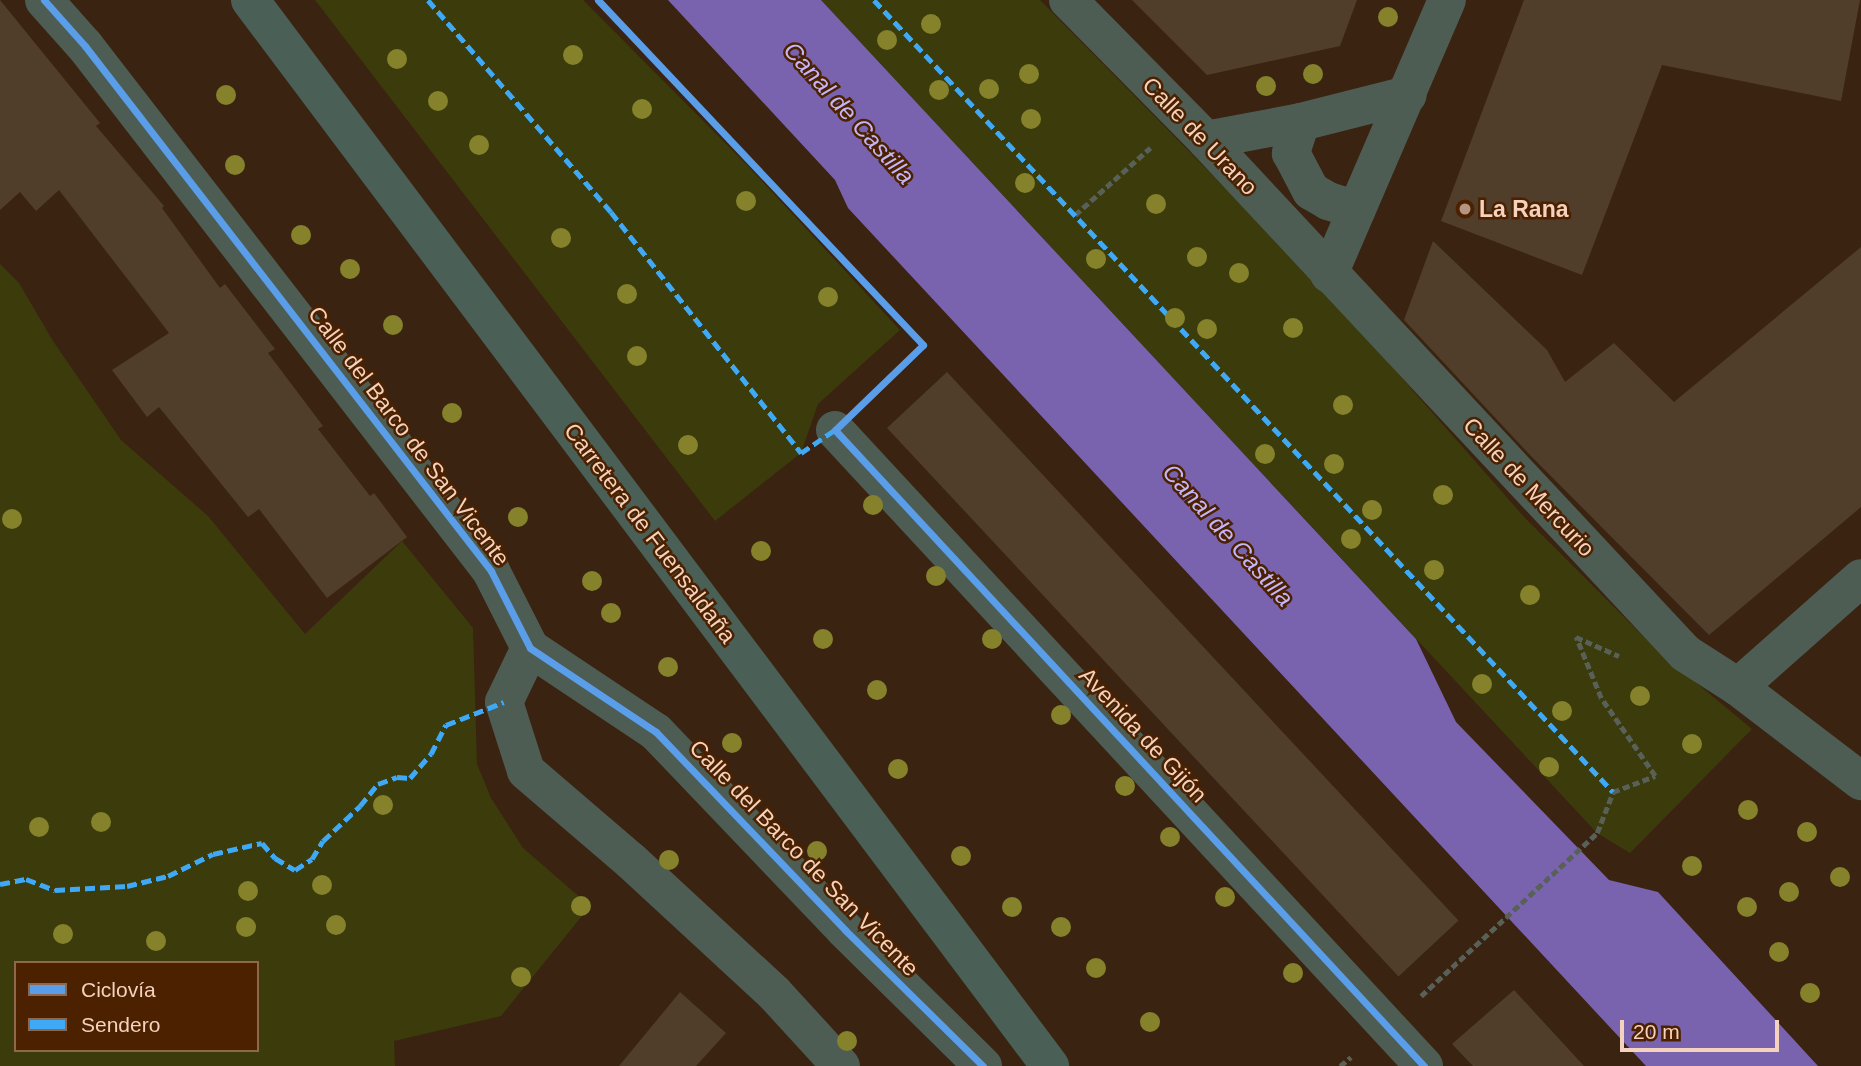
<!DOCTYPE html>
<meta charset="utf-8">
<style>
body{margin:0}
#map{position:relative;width:1861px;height:1066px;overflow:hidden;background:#3a2311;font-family:Helvetica,sans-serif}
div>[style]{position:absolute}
.green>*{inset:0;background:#3b3b0c}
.water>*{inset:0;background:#7963af}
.building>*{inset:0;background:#503e2b;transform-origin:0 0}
.path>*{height:4.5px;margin-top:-2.25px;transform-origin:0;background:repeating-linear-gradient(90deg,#596057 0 7px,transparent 0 10.5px)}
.street>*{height:38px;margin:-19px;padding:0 19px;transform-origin:19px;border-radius:19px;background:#4e5d53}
.secondary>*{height:38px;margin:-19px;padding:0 19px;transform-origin:19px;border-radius:19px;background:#4a5f55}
.quiet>*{height:5px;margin-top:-2.5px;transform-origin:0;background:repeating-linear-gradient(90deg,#3fa9f5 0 10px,transparent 0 15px)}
.cycleway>*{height:7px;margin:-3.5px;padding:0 3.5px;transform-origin:3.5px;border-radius:3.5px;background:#5a9eea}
.trees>*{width:20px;height:20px;margin:-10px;border-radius:50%;background:#86822c}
.dots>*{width:19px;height:19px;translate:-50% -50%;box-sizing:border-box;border:4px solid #4b2100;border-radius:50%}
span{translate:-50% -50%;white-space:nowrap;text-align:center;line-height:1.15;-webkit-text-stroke:5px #4b2100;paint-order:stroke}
.street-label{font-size:23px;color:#f5d2bd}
.poi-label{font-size:23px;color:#f5d2bd;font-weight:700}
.left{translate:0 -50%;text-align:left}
.water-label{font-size:24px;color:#c4b6fa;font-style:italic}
.legend{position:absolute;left:14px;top:961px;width:245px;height:91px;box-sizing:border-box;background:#4b2100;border:2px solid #8f684c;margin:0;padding:9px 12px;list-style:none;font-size:21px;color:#f5d2bd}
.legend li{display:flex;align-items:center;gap:14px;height:35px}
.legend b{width:35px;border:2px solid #8f684c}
.scale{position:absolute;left:1620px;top:1020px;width:159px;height:32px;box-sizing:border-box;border:4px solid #f5d2bd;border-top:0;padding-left:9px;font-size:21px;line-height:24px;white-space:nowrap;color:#f5d2bd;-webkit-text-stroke:5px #4b2100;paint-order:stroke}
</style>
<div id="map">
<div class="green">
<i style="clip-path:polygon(315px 0,583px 0,748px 166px,900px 330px,818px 404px,801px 453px,715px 521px)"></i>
<i style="clip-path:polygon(821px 0,1040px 0,1314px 278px,1525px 518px,1659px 652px,1752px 729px,1630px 853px,1597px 833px)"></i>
<i style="clip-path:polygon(evenodd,0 264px,19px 283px,53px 341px,121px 440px,208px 516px,305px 634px,402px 541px,473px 628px,477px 764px,491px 798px,523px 848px,590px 906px,501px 1016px,394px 1041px,395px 1066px,0 1066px,0 264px,16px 963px,257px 963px,257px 1050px,16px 1050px,16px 963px)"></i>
</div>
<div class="water">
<i style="clip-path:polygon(668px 0,821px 0,1416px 639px,1456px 722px,1609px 880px,1658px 892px,1818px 1066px,1646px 1066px,848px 208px,835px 180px)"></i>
</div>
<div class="building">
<i style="clip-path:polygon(0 0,100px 123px,96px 126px,164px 206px,162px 208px,220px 288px,225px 284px,275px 349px,268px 353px,323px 426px,318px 429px,370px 496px,374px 493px,407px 537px,327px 598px,259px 509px,248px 517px,159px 407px,147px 417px,112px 370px,169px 333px,59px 190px,36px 211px,20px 192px,0 210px)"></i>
<i style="clip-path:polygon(1132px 0,1357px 0,1340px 46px,1207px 75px)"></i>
<i style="clip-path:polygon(1524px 0,1860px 0,1841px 101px,1662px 65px,1582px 275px,1441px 221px)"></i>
<i style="clip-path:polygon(1433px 241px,1547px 350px,1565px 382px,1614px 343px,1674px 402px,1861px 247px,1861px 507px,1709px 635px,1528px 453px,1404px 320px)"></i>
<i style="left:947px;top:372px;width:750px;height:82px;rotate:47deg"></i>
<i style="clip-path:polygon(1514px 990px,1584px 1066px,1473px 1066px,1452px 1044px)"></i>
<i style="clip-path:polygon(680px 992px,726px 1033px,696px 1066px,619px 1066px)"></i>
</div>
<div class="path">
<i style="left:1075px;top:215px;width:101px;rotate:-41.8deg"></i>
<i style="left:1421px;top:996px;width:240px;rotate:-42.8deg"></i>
<i style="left:1597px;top:833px;width:44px;rotate:-68.7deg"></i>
<i style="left:1613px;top:792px;width:45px;rotate:-20.9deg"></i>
<i style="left:1655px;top:776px;width:95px;rotate:-124.7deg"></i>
<i style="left:1601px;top:698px;width:66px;rotate:-112.3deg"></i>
<i style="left:1576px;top:637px;width:47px;rotate:23.8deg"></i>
<i style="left:1340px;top:1066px;width:14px;rotate:-39deg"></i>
</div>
<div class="street">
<i style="left:44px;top:0;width:62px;rotate:48.3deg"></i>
<i style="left:85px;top:46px;width:664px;rotate:52.28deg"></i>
<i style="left:491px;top:571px;width:86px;rotate:63.1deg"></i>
<i style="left:530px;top:648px;width:151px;rotate:33.7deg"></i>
<i style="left:656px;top:732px;width:274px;rotate:46.3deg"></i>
<i style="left:845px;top:930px;width:194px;rotate:44.6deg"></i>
<i style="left:1068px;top:0;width:197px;rotate:45.4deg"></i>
<i style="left:1206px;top:140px;width:702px;rotate:46.96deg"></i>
<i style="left:1685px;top:653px;width:63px;rotate:32.7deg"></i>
<i style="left:1738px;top:687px;width:155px;rotate:37.4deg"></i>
<i style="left:1301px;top:122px;width:33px;rotate:108deg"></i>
<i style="left:1291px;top:153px;width:43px;rotate:62.2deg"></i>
<i style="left:1311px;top:191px;width:20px;rotate:30deg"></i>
<i style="left:1328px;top:201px;width:30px;rotate:17deg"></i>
<i style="left:1206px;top:140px;width:97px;rotate:-10.7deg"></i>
<i style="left:1301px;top:122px;width:110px;rotate:-14.2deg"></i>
<i style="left:1329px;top:274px;width:298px;rotate:-66.7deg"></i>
<i style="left:835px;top:430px;width:867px;rotate:47.2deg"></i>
<i style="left:530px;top:648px;width:60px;rotate:115.7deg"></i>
<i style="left:504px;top:702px;width:72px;rotate:72.3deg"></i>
<i style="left:526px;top:771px;width:138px;rotate:40.6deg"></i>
<i style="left:631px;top:861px;width:195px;rotate:42.7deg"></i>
<i style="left:774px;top:993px;width:99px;rotate:47.5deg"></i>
<i style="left:1738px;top:687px;width:164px;rotate:-41.5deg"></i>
</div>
<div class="secondary">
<i style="left:250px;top:0;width:1333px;rotate:53.11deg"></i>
</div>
<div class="quiet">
<i style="left:428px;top:0;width:280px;rotate:49.2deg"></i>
<i style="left:611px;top:212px;width:307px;rotate:51.7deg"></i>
<i style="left:801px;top:453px;width:46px;rotate:-34.4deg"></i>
<i style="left:874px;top:0;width:1083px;rotate:46.98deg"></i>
<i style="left:0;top:884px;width:26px;rotate:-11deg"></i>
<i style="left:26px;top:879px;width:31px;rotate:21deg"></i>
<i style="left:55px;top:890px;width:72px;rotate:-3.2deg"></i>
<i style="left:127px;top:886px;width:42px;rotate:-13.7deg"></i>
<i style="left:168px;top:876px;width:50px;rotate:-26.1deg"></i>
<i style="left:213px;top:854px;width:50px;rotate:-12.7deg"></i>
<i style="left:262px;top:843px;width:20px;rotate:49deg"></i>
<i style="left:275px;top:858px;width:23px;rotate:31deg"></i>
<i style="left:295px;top:870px;width:20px;rotate:-33deg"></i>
<i style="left:312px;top:859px;width:21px;rotate:-59deg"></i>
<i style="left:323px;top:841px;width:51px;rotate:-43.4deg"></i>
<i style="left:360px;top:806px;width:28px;rotate:-51deg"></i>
<i style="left:378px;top:784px;width:20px;rotate:-20deg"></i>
<i style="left:397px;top:777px;width:13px;rotate:4deg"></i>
<i style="left:410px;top:778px;width:32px;rotate:-49deg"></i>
<i style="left:431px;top:754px;width:33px;rotate:-63deg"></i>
<i style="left:446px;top:725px;width:62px;rotate:-21.6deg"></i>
</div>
<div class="cycleway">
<i style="left:44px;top:0;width:62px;rotate:48.3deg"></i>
<i style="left:85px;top:46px;width:664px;rotate:52.28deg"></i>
<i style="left:491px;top:571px;width:86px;rotate:63.1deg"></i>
<i style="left:530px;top:648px;width:151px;rotate:33.7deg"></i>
<i style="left:656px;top:732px;width:274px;rotate:46.3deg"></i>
<i style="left:845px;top:930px;width:194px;rotate:44.6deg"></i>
<i style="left:598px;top:0;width:474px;rotate:46.7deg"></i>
<i style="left:923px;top:345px;width:122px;rotate:136deg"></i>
<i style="left:835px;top:430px;width:867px;rotate:47.2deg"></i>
</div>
<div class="trees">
<i style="left:1388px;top:17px"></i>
<i style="left:931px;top:24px"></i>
<i style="left:887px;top:40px"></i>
<i style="left:573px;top:55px"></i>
<i style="left:397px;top:59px"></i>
<i style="left:1029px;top:74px"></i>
<i style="left:1313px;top:74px"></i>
<i style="left:1266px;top:86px"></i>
<i style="left:989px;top:89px"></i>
<i style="left:939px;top:90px"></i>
<i style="left:226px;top:95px"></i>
<i style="left:438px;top:101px"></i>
<i style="left:642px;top:109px"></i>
<i style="left:1031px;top:119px"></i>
<i style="left:479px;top:145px"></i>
<i style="left:235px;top:165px"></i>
<i style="left:1025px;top:183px"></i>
<i style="left:746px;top:201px"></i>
<i style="left:1156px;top:204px"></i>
<i style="left:301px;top:235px"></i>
<i style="left:561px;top:238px"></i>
<i style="left:1197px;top:257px"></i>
<i style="left:1096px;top:259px"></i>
<i style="left:350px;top:269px"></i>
<i style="left:1239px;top:273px"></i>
<i style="left:627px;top:294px"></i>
<i style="left:828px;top:297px"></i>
<i style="left:1175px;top:318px"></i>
<i style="left:393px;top:325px"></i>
<i style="left:1293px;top:328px"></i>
<i style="left:1207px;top:329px"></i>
<i style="left:637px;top:356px"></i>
<i style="left:1343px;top:405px"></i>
<i style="left:452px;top:413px"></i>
<i style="left:688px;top:445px"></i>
<i style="left:1265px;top:454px"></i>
<i style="left:1334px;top:464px"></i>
<i style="left:1443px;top:495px"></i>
<i style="left:873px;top:505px"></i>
<i style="left:1372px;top:510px"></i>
<i style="left:518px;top:517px"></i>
<i style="left:12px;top:519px"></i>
<i style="left:1351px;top:539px"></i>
<i style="left:761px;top:551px"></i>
<i style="left:1434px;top:570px"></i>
<i style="left:936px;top:576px"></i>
<i style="left:592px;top:581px"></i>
<i style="left:1530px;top:595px"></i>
<i style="left:611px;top:613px"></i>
<i style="left:823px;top:639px"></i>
<i style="left:992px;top:639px"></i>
<i style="left:668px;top:667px"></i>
<i style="left:1482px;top:684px"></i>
<i style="left:877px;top:690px"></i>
<i style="left:1640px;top:696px"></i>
<i style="left:1562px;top:711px"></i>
<i style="left:1061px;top:715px"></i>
<i style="left:732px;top:743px"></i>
<i style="left:1692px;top:744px"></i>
<i style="left:1549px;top:767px"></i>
<i style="left:898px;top:769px"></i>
<i style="left:1125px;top:786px"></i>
<i style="left:383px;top:805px"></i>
<i style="left:1748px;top:810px"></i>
<i style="left:101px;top:822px"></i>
<i style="left:39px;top:827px"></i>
<i style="left:1807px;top:832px"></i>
<i style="left:1170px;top:837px"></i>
<i style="left:817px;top:851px"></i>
<i style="left:961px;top:856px"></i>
<i style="left:669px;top:860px"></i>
<i style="left:1692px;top:866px"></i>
<i style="left:1840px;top:877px"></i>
<i style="left:322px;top:885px"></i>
<i style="left:248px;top:891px"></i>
<i style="left:1789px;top:892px"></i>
<i style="left:1225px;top:897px"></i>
<i style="left:581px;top:906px"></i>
<i style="left:1012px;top:907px"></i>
<i style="left:1747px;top:907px"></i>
<i style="left:336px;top:925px"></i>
<i style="left:246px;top:927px"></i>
<i style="left:1061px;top:927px"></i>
<i style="left:63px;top:934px"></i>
<i style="left:156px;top:941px"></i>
<i style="left:1779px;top:952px"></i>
<i style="left:1096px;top:968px"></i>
<i style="left:1293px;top:973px"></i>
<i style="left:521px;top:977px"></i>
<i style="left:1810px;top:993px"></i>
<i style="left:1150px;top:1022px"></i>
<i style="left:847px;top:1041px"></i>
</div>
<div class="dots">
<i style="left:1465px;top:209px;background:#b49581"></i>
</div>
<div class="street-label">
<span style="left:1200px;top:136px;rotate:46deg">Calle de Urano</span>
<span style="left:409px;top:436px;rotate:53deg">Calle del Barco de San Vicente</span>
<span style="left:1529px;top:487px;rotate:47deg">Calle de Mercurio</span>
<span style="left:650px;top:533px;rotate:53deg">Carretera de Fuensaldaña</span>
<span style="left:1143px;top:735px;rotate:47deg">Avenida de Gijón</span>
<span style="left:804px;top:858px;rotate:46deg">Calle del Barco de San Vicente</span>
</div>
<div class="poi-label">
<span class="left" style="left:1479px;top:209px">La Rana</span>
</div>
<div class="water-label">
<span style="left:849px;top:113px;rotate:48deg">Canal de Castilla</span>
<span style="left:1228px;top:535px;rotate:48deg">Canal de Castilla</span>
</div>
<ul class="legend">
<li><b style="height:9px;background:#5a9eea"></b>Ciclovía</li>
<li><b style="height:9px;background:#3fa9f5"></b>Sendero</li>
</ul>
<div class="scale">20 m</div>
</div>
